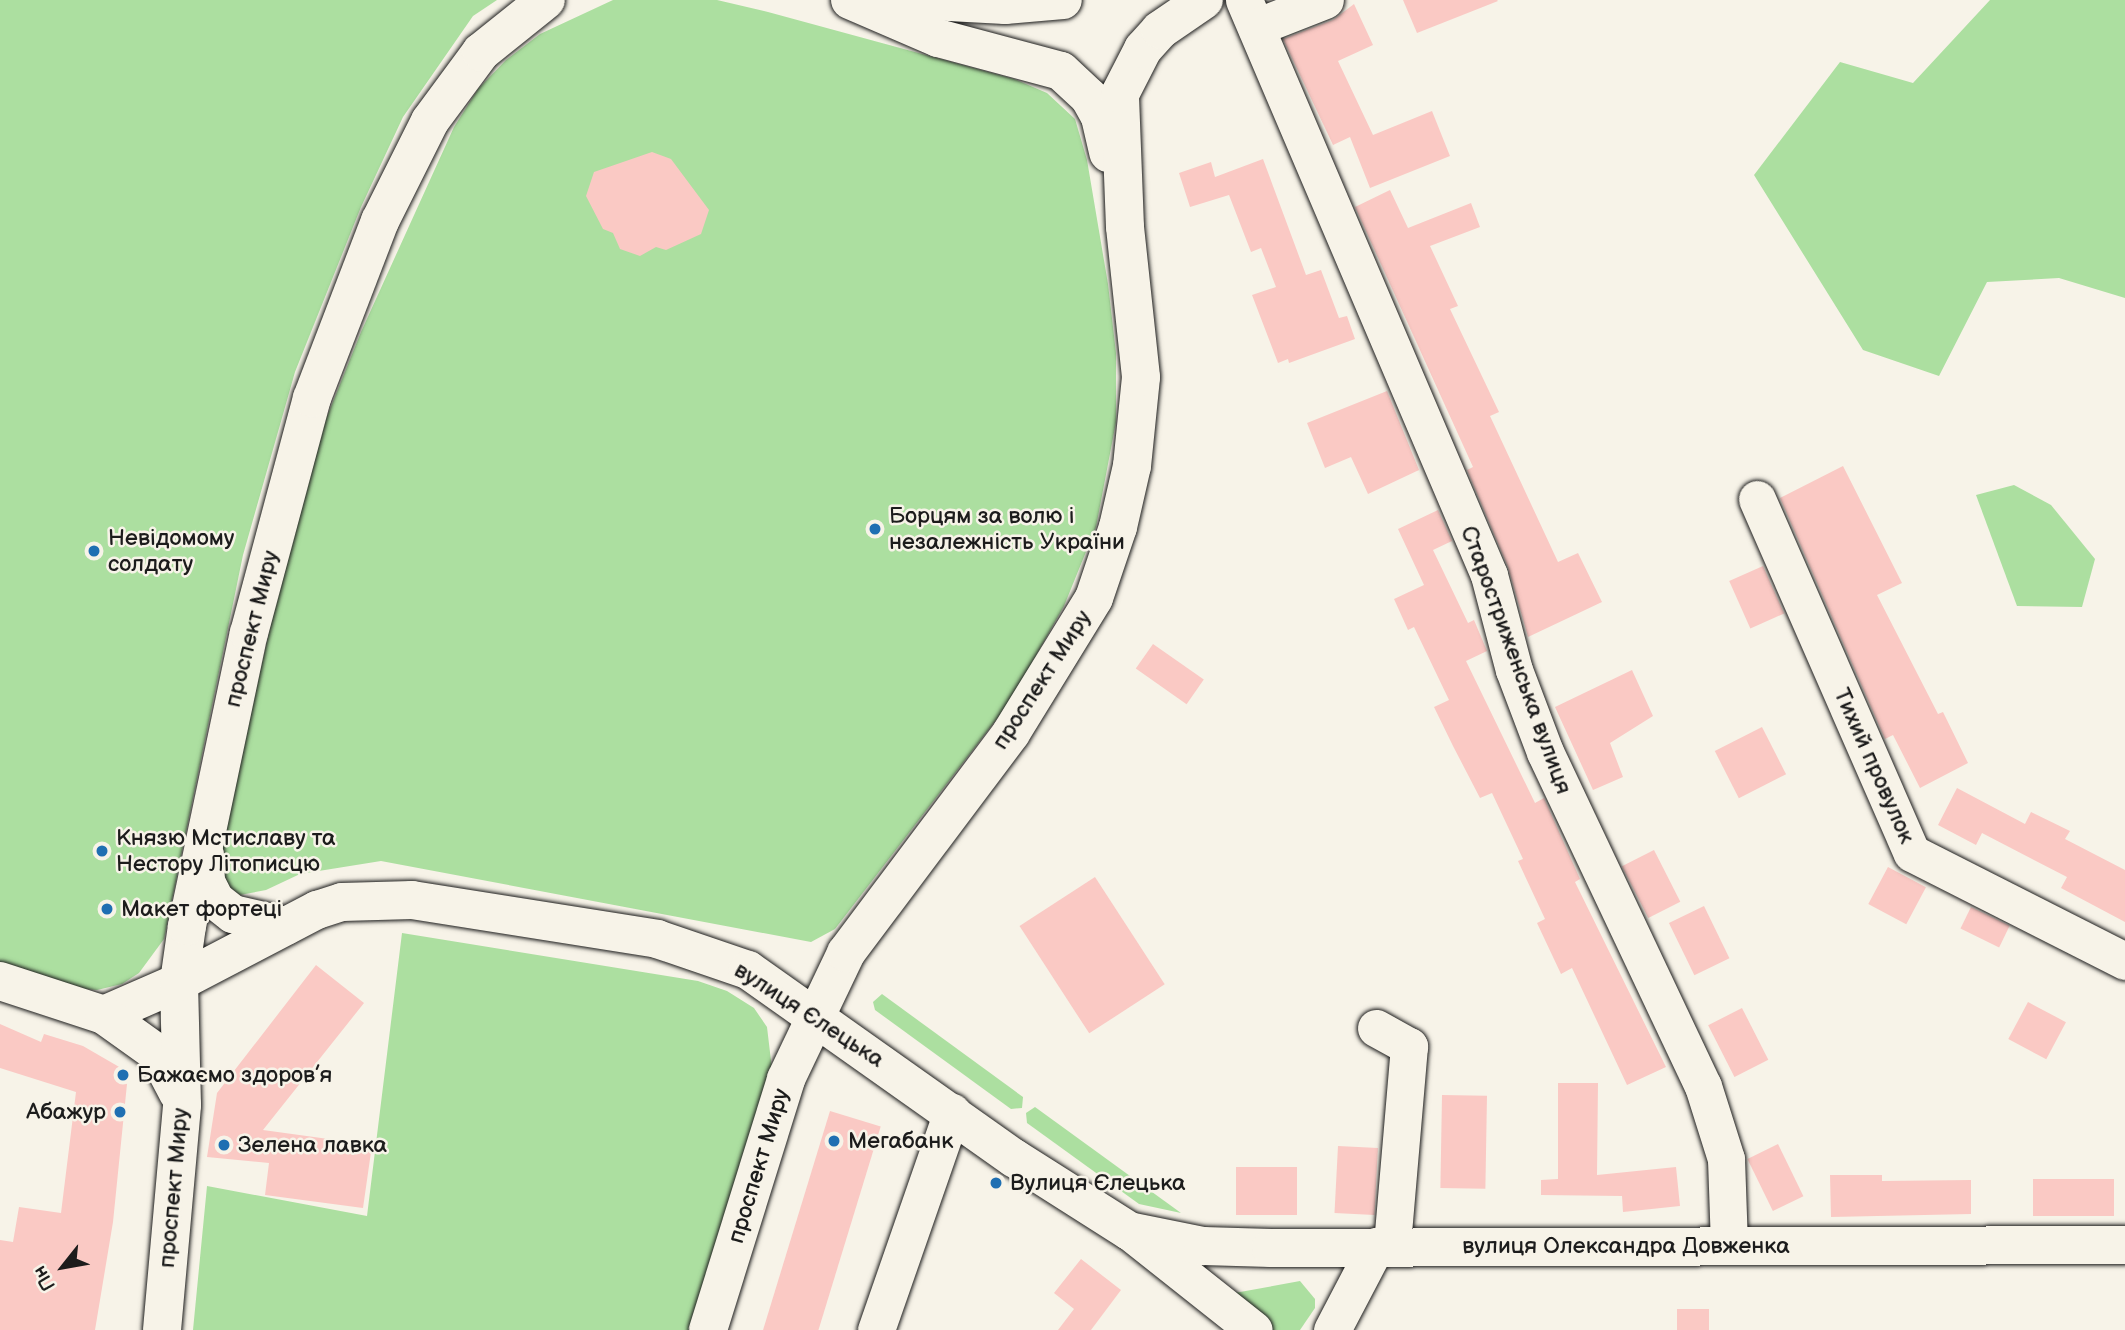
<!DOCTYPE html>
<meta charset="utf-8">
<style>
body{margin:0}
#map{position:relative;width:2125px;height:1330px;overflow:hidden;background:#f7f3e8;font-family:"Balsamiq Sans",sans-serif}
div>[style]{position:absolute}
.green>*{inset:0;background:#acdfa0}
.building>*{inset:0;background:#fac9c4;transform-origin:0 0}
.roads{filter:drop-shadow(0 0 2px #1c1c1c) drop-shadow(0 0 2px #1c1c1c)}
.minor>*{height:37px;margin:-18.5px;padding:0 18.5px;transform-origin:18.5px;border-radius:18.5px;background:#f7f3e8}
.major>*{height:38px;margin:-19px;padding:0 19px;transform-origin:19px;border-radius:19px;background:#f7f3e8}
.dots>*{width:19px;height:19px;translate:-50% -50%;box-sizing:border-box;border:4px solid #f7f3e8;border-radius:50%}
span{translate:-50% -50%;white-space:nowrap;text-align:center;line-height:1.15;-webkit-text-stroke:5px #f7f3e8;paint-order:stroke}
.poi-label{font-size:23px;color:#1c1c1c}
.left{translate:0 -50%;text-align:left}
.right{translate:-100% -50%;text-align:right}
.street-label{font-size:23px;color:#1c1c1c}
.north{position:absolute;left:28px;top:1232px;width:70px;height:70px;-webkit-text-stroke:5px #f7f3e8;paint-order:stroke;rotate:239deg;font-size:19px;font-weight:700;line-height:28px;text-align:center;color:#1c1c1c}
.north::after{content:'';display:block;margin:auto;width:24px;height:32px;background:#1c1c1c;clip-path:polygon(50% 0,100% 100%,50% 72%,0 100%)}
</style>
<div id="map">
<div class="green">
<i style="clip-path:polygon(0 0,497px 0,473px 16px,403px 117px,361px 207px,295px 372px,243px 555px,164px 939px,139px 973px,122px 984px,97px 990px,70px 988px,0 963px)"></i>
<i style="clip-path:polygon(613px 0,717px 0,768px 12px,1014px 79px,1047px 93px,1075px 119px,1087px 160px,1108px 284px,1116px 353px,1116px 422px,1096px 527px,1064px 606px,1009px 703px,835px 929px,811px 942px,381px 861px,300px 874px,266px 890px,240px 895px,218px 879px,229px 807px,284px 567px,324px 424px,361px 332px,454px 127px,478px 89px,506px 60px,540px 34px)"></i>
<i style="clip-path:polygon(1990px 0,2125px 0,2125px 298px,2059px 278px,1987px 282px,1939px 376px,1863px 350px,1754px 175px,1840px 62px,1913px 83px)"></i>
<i style="clip-path:polygon(2014px 485px,2051px 505px,2095px 559px,2082px 607px,2017px 606px,1976px 495px)"></i>
<i style="clip-path:polygon(402px 933px,698px 981px,727px 991px,754px 1008px,767px 1027px,772px 1069px,693px 1330px,193px 1330px,207px 1186px,367px 1216px)"></i>
<i style="clip-path:polygon(882px 994px,1023px 1097px,1022px 1108px,1011px 1109px,875px 1010px,873px 1002px)"></i>
<i style="clip-path:polygon(1035px 1107px,1181px 1213px,1139px 1204px,1027px 1123px,1026px 1113px)"></i>
<i style="clip-path:polygon(1300px 1281px,1315px 1299px,1315px 1308px,1300px 1330px,1265px 1330px,1229px 1294px)"></i>
</div>
<div class="building">
<i style="clip-path:polygon(1403px 0,1497px 0,1498px 1px,1417px 33px)"></i>
<i style="clip-path:polygon(1354px 4px,1373px 45px,1338px 61px,1373px 135px,1432px 111px,1450px 156px,1370px 188px,1350px 137px,1333px 145px,1283px 39px,1333px 20px)"></i>
<i style="clip-path:polygon(652px 152px,671px 159px,709px 210px,701px 234px,666px 250px,656px 247px,640px 256px,620px 249px,613px 233px,603px 229px,586px 196px,594px 172px)"></i>
<i style="clip-path:polygon(1263px 159px,1306px 275px,1321px 270px,1339px 318px,1347px 316px,1355px 339px,1289px 363px,1288px 359px,1278px 363px,1252px 295px,1276px 287px,1261px 248px,1251px 252px,1229px 195px,1190px 207px,1179px 173px,1211px 162px,1215px 177px)"></i>
<i style="clip-path:polygon(1390px 190px,1408px 228px,1471px 203px,1480px 227px,1430px 246px,1458px 306px,1450px 309px,1499px 412px,1490px 416px,1558px 562px,1578px 553px,1602px 602px,1528px 637px,1508px 567px,1467px 470px,1473px 467px,1355px 207px)"></i>
<i style="clip-path:polygon(1387px 391px,1419px 470px,1368px 494px,1351px 457px,1325px 468px,1307px 423px)"></i>
<i style="clip-path:polygon(1843px 466px,1902px 583px,1877px 595px,1938px 714px,1943px 712px,1968px 763px,1920px 788px,1893px 735px,1885px 739px,1881px 730px,1780px 498px)"></i>
<i style="clip-path:polygon(1438px 510px,1452px 541px,1433px 550px,1468px 623px,1474px 620px,1487px 651px,1466px 661px,1535px 803px,1544px 798px,1580px 879px,1575px 882px,1666px 1067px,1627px 1085px,1572px 968px,1561px 974px,1537px 923px,1545px 919px,1518px 861px,1523px 859px,1492px 793px,1480px 798px,1453px 746px,1434px 707px,1449px 700px,1414px 627px,1408px 630px,1394px 599px,1424px 585px,1398px 529px)"></i>
<i style="left:1763px;top:566px;width:52px;height:37px;rotate:66deg"></i>
<i style="left:1153px;top:644px;width:62px;height:30px;rotate:35deg"></i>
<i style="clip-path:polygon(1632px 670px,1653px 716px,1610px 743px,1623px 777px,1593px 790px,1555px 707px)"></i>
<i style="left:1762px;top:727px;width:53px;height:53px;rotate:63deg"></i>
<i style="clip-path:polygon(1957px 788px,2025px 824px,2031px 812px,2070px 831px,2065px 839px,2125px 870px,2125px 922px,2061px 888px,2067px 877px,1982px 833px,1976px 845px,1938px 825px)"></i>
<i style="left:1654px;top:850px;width:58px;height:36px;rotate:63deg"></i>
<i style="left:1888px;top:867px;width:43px;height:42px;rotate:28deg"></i>
<i style="left:1095px;top:877px;width:128px;height:90px;rotate:57deg"></i>
<i style="left:1704px;top:906px;width:58px;height:39px;rotate:64deg"></i>
<i style="left:1971px;top:907px;width:43px;height:24px;rotate:26deg"></i>
<i style="clip-path:polygon(316px 965px,364px 1003px,263px 1130px,372px 1145px,363px 1208px,265px 1195px,269px 1163px,207px 1157px,217px 1093px)"></i>
<i style="left:2028px;top:1002px;width:43px;height:42px;rotate:28deg"></i>
<i style="left:1742px;top:1008px;width:58px;height:38px;rotate:63deg"></i>
<i style="clip-path:polygon(0 1024px,41px 1042px,44px 1034px,83px 1046px,121px 1068px,127px 1084px,113px 1222px,95px 1330px,0 1330px,0 1240px,13px 1242px,19px 1207px,61px 1213px,76px 1092px,0 1068px)"></i>
<i style="clip-path:polygon(1558px 1083px,1598px 1083px,1597px 1175px,1676px 1167px,1680px 1206px,1623px 1212px,1622px 1196px,1541px 1195px,1541px 1180px,1558px 1179px)"></i>
<i style="left:1442px;top:1095px;width:45px;height:93px;rotate:1deg"></i>
<i style="left:830px;top:1111px;width:53px;height:229px;rotate:17deg"></i>
<i style="left:1778px;top:1144px;width:58px;height:34px;rotate:64deg"></i>
<i style="left:1338px;top:1146px;width:40px;height:67px;rotate:3deg"></i>
<i style="left:1297px;top:1167px;width:48px;height:61px;rotate:90deg"></i>
<i style="clip-path:polygon(1830px 1175px,1882px 1175px,1882px 1181px,1971px 1180px,1971px 1214px,1831px 1217px)"></i>
<i style="left:2033px;top:1179px;width:81px;height:37px"></i>
<i style="clip-path:polygon(1081px 1259px,1121px 1290px,1091px 1330px,1058px 1330px,1074px 1309px,1054px 1293px)"></i>
<i style="left:1677px;top:1309px;width:32px;height:21px"></i>
</div>
<div class="roads">
<div class="minor">
<i style="left:1244px;top:0;width:625px;rotate:66.92deg"></i>
<i style="left:1489px;top:575px;width:98px;rotate:75.3deg"></i>
<i style="left:1514px;top:670px;width:88px;rotate:69.3deg"></i>
<i style="left:1545px;top:752px;width:369px;rotate:64.7deg"></i>
<i style="left:1703px;top:1086px;width:77px;rotate:72.5deg"></i>
<i style="left:1726px;top:1159px;width:87px;rotate:88deg"></i>
<i style="left:1256px;top:27px;width:74px;rotate:-21.4deg"></i>
<i style="left:1757px;top:499px;width:386px;rotate:66.4deg"></i>
<i style="left:1912px;top:853px;width:239px;rotate:26.9deg"></i>
<i style="left:1376px;top:1028px;width:38px;rotate:29deg"></i>
<i style="left:1409px;top:1046px;width:201px;rotate:94.9deg"></i>
<i style="left:1129px;top:1231px;width:159px;rotate:38.4deg"></i>
<i style="left:876px;top:1330px;width:231px;rotate:-70.8deg"></i>
<i style="left:1332px;top:1330px;width:95px;rotate:-62.4deg"></i>
</div>
<div class="major">
<i style="left:850px;top:0;width:96px;rotate:23.4deg"></i>
<i style="left:938px;top:38px;width:127px;rotate:15deg"></i>
<i style="left:1061px;top:71px;width:38px;rotate:43deg"></i>
<i style="left:1089px;top:97px;width:23px;rotate:61deg"></i>
<i style="left:1100px;top:117px;width:37px;rotate:77deg"></i>
<i style="left:912px;top:0;width:93px;rotate:3.1deg"></i>
<i style="left:1005px;top:5px;width:58px;rotate:-4.9deg"></i>
<i style="left:205px;top:855px;width:27px;rotate:88deg"></i>
<i style="left:206px;top:882px;width:20px;rotate:63deg"></i>
<i style="left:215px;top:900px;width:23px;rotate:38deg"></i>
<i style="left:233px;top:914px;width:54px;rotate:12.8deg"></i>
<i style="left:0;top:981px;width:109px;rotate:18.1deg"></i>
<i style="left:104px;top:1015px;width:82px;rotate:-23.7deg"></i>
<i style="left:179px;top:982px;width:156px;rotate:-27.6deg"></i>
<i style="left:317px;top:910px;width:26px;rotate:-18deg"></i>
<i style="left:342px;top:902px;width:70px;rotate:-1.6deg"></i>
<i style="left:412px;top:900px;width:248px;rotate:9deg"></i>
<i style="left:657px;top:939px;width:96px;rotate:18.8deg"></i>
<i style="left:748px;top:970px;width:326px;rotate:35.3deg"></i>
<i style="left:1014px;top:1158px;width:136px;rotate:32.4deg"></i>
<i style="left:1129px;top:1231px;width:76px;rotate:11.5deg"></i>
<i style="left:1203px;top:1246px;width:68px;rotate:1.7deg"></i>
<i style="left:1271px;top:1248px;width:854px;rotate:-0.2deg"></i>
<i style="left:104px;top:1015px;width:65px;rotate:35.6deg"></i>
<i style="left:157px;top:1053px;width:45px;rotate:62.3deg"></i>
<i style="left:162px;top:1330px;width:226px;rotate:-84.9deg"></i>
<i style="left:182px;top:1105px;width:123px;rotate:-91.4deg"></i>
<i style="left:179px;top:982px;width:57px;rotate:-81.9deg"></i>
<i style="left:187px;top:926px;width:299px;rotate:-78.1deg"></i>
<i style="left:249px;top:633px;width:243px;rotate:-75deg"></i>
<i style="left:312px;top:398px;width:190px;rotate:-69deg"></i>
<i style="left:380px;top:221px;width:112px;rotate:-63.4deg"></i>
<i style="left:430px;top:121px;width:86px;rotate:-53.5deg"></i>
<i style="left:481px;top:52px;width:83px;rotate:-38.7deg"></i>
<i style="left:708px;top:1330px;width:263px;rotate:-72.7deg"></i>
<i style="left:786px;top:1079px;width:140px;rotate:-64.5deg"></i>
<i style="left:846px;top:953px;width:275px;rotate:-53.1deg"></i>
<i style="left:1011px;top:733px;width:158px;rotate:-58.4deg"></i>
<i style="left:1094px;top:598px;width:75px;rotate:-71.3deg"></i>
<i style="left:1118px;top:527px;width:63px;rotate:-77.1deg"></i>
<i style="left:1132px;top:466px;width:89px;rotate:-84.2deg"></i>
<i style="left:1141px;top:377px;width:151px;rotate:-96.1deg"></i>
<i style="left:1125px;top:227px;width:133px;rotate:-92.2deg"></i>
<i style="left:1120px;top:94px;width:51px;rotate:-62.9deg"></i>
<i style="left:1143px;top:49px;width:25px;rotate:-48deg"></i>
<i style="left:1160px;top:30px;width:53px;rotate:-34.3deg"></i>
</div>
</div>
<div class="dots">
<i style="left:875px;top:529px;background:#1f6fb2"></i>
<i style="left:94px;top:551px;background:#1f6fb2"></i>
<i style="left:102px;top:851px;background:#1f6fb2"></i>
<i style="left:107px;top:909px;background:#1f6fb2"></i>
<i style="left:123px;top:1075px;background:#1f6fb2"></i>
<i style="left:120px;top:1112px;background:#1f6fb2"></i>
<i style="left:834px;top:1141px;background:#1f6fb2"></i>
<i style="left:224px;top:1145px;background:#1f6fb2"></i>
<i style="left:996px;top:1183px;background:#1f6fb2"></i>
</div>
<div class="poi-label">
<span class="left" style="left:889px;top:529px">Борцям за волю і<br>незалежність України</span>
<span class="left" style="left:108px;top:551px">Невідомому<br>солдату</span>
<span class="left" style="left:116px;top:851px">Князю Мстиславу та<br>Нестору Літописцю</span>
<span class="left" style="left:121px;top:909px">Макет фортеці</span>
<span class="left" style="left:137px;top:1075px">Бажаємо здоров’я</span>
<span class="right" style="left:106px;top:1112px">Абажур</span>
<span class="left" style="left:848px;top:1141px">Мегабанк</span>
<span class="left" style="left:238px;top:1145px">Зелена лавка</span>
<span class="left" style="left:1010px;top:1183px">Вулиця Єлецька</span>
</div>
<div class="street-label">
<span style="left:252px;top:629px;rotate:-76deg">проспект Миру</span>
<span style="left:1516px;top:660px;rotate:70deg">Старостриженська вулиця</span>
<span style="left:1042px;top:680px;rotate:-57deg">проспект Миру</span>
<span style="left:1874px;top:766px;rotate:66deg">Тихий провулок</span>
<span style="left:809px;top:1015px;rotate:33deg">вулиця Єлецька</span>
<span style="left:759px;top:1166px;rotate:-73deg">проспект Миру</span>
<span style="left:174px;top:1188px;rotate:-85deg">проспект Миру</span>
<span style="left:1626px;top:1246px">вулиця Олександра Довженка</span>
</div>
<div class="north">Пн</div>
</div>
